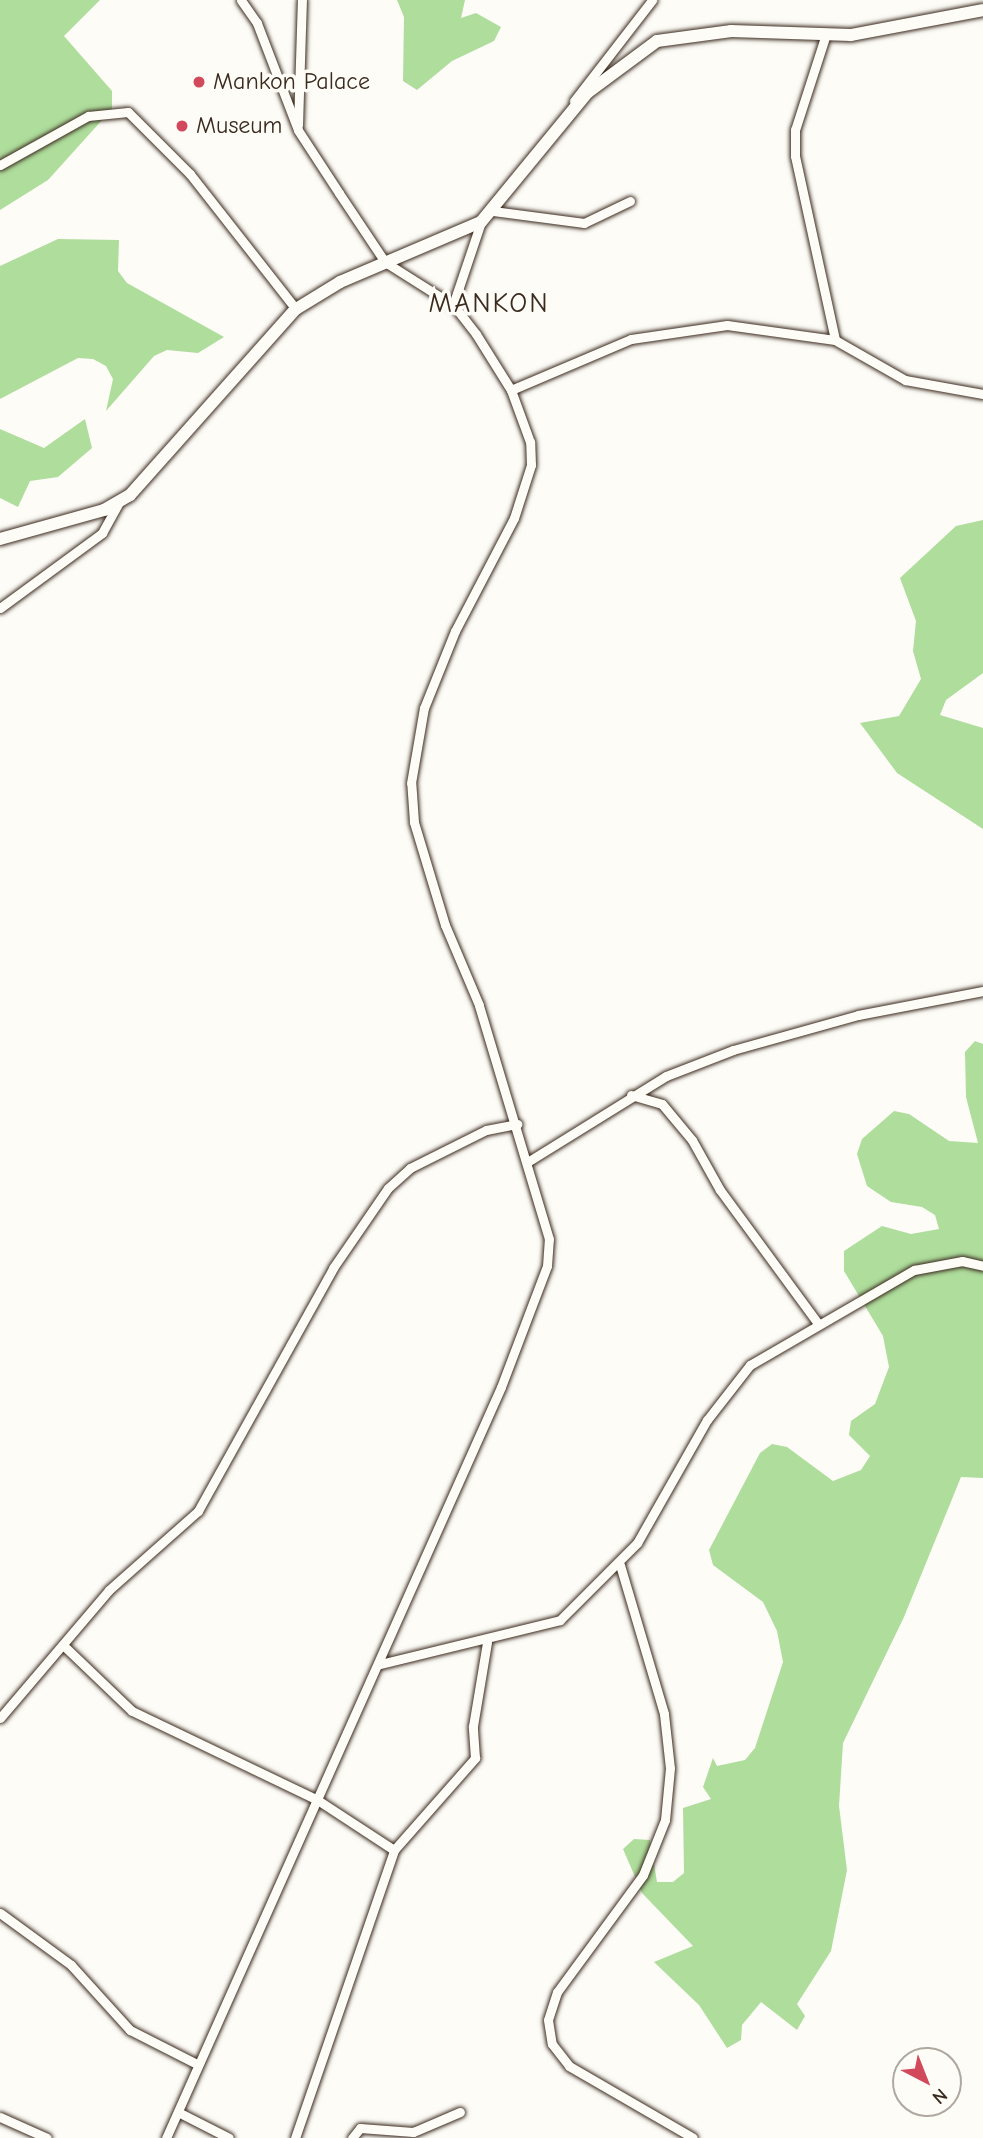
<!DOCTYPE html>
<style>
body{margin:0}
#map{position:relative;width:983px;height:2138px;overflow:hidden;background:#fdfcf7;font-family:"Comic Neue",sans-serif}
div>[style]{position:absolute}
.green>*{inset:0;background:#aedd9c}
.roads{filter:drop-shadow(0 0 2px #3b2a1e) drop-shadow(0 0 2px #3b2a1e)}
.minor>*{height:9px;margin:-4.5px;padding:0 4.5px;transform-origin:4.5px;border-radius:4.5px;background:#fdfcf7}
.tertiary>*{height:12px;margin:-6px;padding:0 6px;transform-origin:6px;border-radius:6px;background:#fdfcf7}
.dots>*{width:19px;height:19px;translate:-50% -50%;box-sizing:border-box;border:4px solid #fdfcf7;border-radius:50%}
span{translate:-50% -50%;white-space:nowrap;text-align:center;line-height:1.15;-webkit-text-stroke:7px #fdfcf7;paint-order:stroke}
.poi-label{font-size:24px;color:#3b2a1e}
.left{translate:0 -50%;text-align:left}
.quarter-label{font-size:28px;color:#3b2a1e;letter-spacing:2px}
.north{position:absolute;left:892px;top:2047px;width:70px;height:70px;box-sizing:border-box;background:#fdfcf7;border:2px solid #afa8a0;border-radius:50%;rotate:138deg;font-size:19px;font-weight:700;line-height:28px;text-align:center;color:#3b2a1e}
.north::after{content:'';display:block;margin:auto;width:24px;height:32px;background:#d1495b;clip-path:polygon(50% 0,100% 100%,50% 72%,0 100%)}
</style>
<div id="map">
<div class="green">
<i style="clip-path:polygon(0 0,100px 0,64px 36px,112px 91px,112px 109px,48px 180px,0 210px)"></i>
<i style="clip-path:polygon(397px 0,465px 0,461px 18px,476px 13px,501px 27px,494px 41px,452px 61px,417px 90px,403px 81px,404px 17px)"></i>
<i style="clip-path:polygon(58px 239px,119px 240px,118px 271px,127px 283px,224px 337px,198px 353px,167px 350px,154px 356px,106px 411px,113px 379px,106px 366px,93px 359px,78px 358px,0 399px,0 266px)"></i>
<i style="clip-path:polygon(85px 419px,92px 448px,58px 477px,30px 481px,18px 507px,0 498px,0 429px,44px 448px)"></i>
<i style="clip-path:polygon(983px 520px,983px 673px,946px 700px,940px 715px,983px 728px,983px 829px,897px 773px,860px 723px,899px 716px,921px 679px,913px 651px,916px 621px,900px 578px,956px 526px)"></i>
<i style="clip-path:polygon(975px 1041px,983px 1044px,983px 1478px,961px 1477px,904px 1617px,843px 1743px,839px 1806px,847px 1870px,831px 1951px,797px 2004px,805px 2016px,797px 2030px,761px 2002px,742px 2025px,741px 2040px,727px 2048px,699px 2005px,654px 1962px,693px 1946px,642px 1893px,623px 1849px,634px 1839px,650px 1840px,657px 1882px,673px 1882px,684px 1873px,683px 1808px,711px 1799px,703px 1787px,713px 1758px,717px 1766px,745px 1760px,755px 1748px,783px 1662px,777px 1631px,763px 1602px,713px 1565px,709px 1550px,760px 1453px,772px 1444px,787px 1447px,833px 1481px,861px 1470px,870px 1456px,849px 1435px,851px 1421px,875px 1404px,889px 1367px,883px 1336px,844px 1271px,844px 1251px,882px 1226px,911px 1234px,939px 1229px,935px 1215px,922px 1207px,891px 1202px,867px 1186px,857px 1154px,862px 1139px,894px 1111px,909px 1114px,949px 1141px,978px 1143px,966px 1097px,965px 1052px)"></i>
</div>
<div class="roads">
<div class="minor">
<i style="left:826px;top:34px;width:101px;rotate:107.9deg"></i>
<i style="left:795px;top:130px;width:26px;rotate:90deg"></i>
<i style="left:795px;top:156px;width:188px;rotate:77.7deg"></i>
<i style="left:574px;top:101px;width:128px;rotate:-52.3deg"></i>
<i style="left:298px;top:125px;width:125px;rotate:-88.2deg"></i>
<i style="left:0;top:165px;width:101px;rotate:-29.1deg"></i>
<i style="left:88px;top:116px;width:40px;rotate:-5.7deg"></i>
<i style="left:128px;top:112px;width:88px;rotate:45deg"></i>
<i style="left:190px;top:174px;width:172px;rotate:51.9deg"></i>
<i style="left:493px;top:211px;width:92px;rotate:7.5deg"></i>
<i style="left:584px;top:223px;width:51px;rotate:-25.6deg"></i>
<i style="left:453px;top:305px;width:88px;rotate:-71.4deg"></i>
<i style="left:511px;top:390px;width:130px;rotate:-23deg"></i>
<i style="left:631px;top:339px;width:97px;rotate:-8.3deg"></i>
<i style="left:727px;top:325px;width:109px;rotate:7.9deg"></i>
<i style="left:835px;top:340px;width:81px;rotate:29.7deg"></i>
<i style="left:905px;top:380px;width:79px;rotate:10.2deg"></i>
<i style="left:0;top:608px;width:127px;rotate:-36.3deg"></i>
<i style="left:102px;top:533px;width:33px;rotate:-61deg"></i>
<i style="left:631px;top:1095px;width:32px;rotate:16deg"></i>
<i style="left:662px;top:1104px;width:47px;rotate:50.2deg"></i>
<i style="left:692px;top:1140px;width:57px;rotate:60.8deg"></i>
<i style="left:720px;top:1190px;width:164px;rotate:53.7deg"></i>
<i style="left:529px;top:1161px;width:161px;rotate:-31.8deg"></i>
<i style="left:666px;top:1076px;width:72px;rotate:-21.2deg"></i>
<i style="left:733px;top:1050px;width:130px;rotate:-15.6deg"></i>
<i style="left:858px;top:1015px;width:127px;rotate:-10.9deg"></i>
<i style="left:620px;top:1565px;width:155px;rotate:73.5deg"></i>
<i style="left:664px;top:1714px;width:54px;rotate:83.7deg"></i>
<i style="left:670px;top:1768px;width:52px;rotate:95.5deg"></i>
<i style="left:665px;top:1820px;width:59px;rotate:111.8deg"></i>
<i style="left:643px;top:1875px;width:145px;rotate:126.3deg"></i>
<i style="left:557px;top:1992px;width:29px;rotate:108deg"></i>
<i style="left:548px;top:2020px;width:24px;rotate:81deg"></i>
<i style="left:552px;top:2044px;width:28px;rotate:52deg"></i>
<i style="left:569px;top:2066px;width:143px;rotate:30.1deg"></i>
<i style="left:63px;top:1645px;width:95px;rotate:43.7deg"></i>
<i style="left:132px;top:1711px;width:204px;rotate:25.6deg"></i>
<i style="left:316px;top:1799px;width:93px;rotate:33.2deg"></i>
<i style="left:380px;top:1664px;width:185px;rotate:-13.7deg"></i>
<i style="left:560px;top:1620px;width:109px;rotate:-45deg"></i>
<i style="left:637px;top:1543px;width:142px;rotate:-60.4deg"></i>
<i style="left:707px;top:1420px;width:70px;rotate:-52deg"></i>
<i style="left:750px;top:1365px;width:190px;rotate:-30.1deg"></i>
<i style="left:914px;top:1270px;width:49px;rotate:-10.6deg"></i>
<i style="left:962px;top:1261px;width:22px;rotate:13deg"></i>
<i style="left:0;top:1718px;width:168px;rotate:-49.6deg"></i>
<i style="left:109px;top:1590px;width:119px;rotate:-41.6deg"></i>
<i style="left:198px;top:1511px;width:278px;rotate:-60.9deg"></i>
<i style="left:333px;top:1268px;width:97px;rotate:-55.5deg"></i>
<i style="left:388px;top:1188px;width:30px;rotate:-42deg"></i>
<i style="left:410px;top:1168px;width:85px;rotate:-26.6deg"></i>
<i style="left:486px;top:1130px;width:32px;rotate:-11deg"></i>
<i style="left:0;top:1913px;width:88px;rotate:36.2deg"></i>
<i style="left:71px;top:1965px;width:88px;rotate:47.8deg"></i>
<i style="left:130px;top:2030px;width:75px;rotate:26.9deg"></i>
<i style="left:178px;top:2112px;width:57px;rotate:27deg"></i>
<i style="left:0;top:2117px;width:51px;rotate:24.1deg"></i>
<i style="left:166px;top:2138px;width:822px;rotate:-65.96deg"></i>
<i style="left:501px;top:1387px;width:129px;rotate:-69.2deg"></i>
<i style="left:547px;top:1266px;width:27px;rotate:-86deg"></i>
<i style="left:549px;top:1239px;width:244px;rotate:-106.7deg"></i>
<i style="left:479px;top:1005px;width:87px;rotate:-113deg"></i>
<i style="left:445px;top:925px;width:108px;rotate:-106.8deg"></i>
<i style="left:414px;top:822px;width:39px;rotate:-94deg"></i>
<i style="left:411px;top:783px;width:76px;rotate:-80.2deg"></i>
<i style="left:424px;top:708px;width:83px;rotate:-68.1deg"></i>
<i style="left:455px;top:631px;width:127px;rotate:-62.4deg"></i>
<i style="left:514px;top:518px;width:56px;rotate:-72.2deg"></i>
<i style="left:531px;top:465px;width:23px;rotate:-92deg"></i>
<i style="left:530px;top:442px;width:55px;rotate:-110.1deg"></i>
<i style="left:511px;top:390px;width:66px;rotate:-122deg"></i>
<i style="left:476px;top:334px;width:37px;rotate:-128deg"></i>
<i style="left:453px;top:305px;width:80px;rotate:-147.7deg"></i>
<i style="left:385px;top:262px;width:83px;rotate:-123.7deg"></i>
<i style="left:339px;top:193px;width:75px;rotate:-123.1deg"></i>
<i style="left:298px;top:130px;width:115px;rotate:-111deg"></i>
<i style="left:257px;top:23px;width:28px;rotate:-125deg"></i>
<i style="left:295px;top:2138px;width:305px;rotate:-71deg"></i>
<i style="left:394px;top:1850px;width:123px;rotate:-48.6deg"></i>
<i style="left:475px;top:1758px;width:32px;rotate:-94deg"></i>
<i style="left:473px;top:1726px;width:85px;rotate:-80.5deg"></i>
<i style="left:352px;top:2138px;width:13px;rotate:-51deg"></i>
<i style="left:360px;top:2128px;width:53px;rotate:4.3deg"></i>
<i style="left:413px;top:2132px;width:51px;rotate:-23.1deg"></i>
</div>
<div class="tertiary">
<i style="left:0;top:539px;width:108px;rotate:-15.6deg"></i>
<i style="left:104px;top:510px;width:30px;rotate:-30deg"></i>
<i style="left:130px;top:495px;width:249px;rotate:-48.3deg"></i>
<i style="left:296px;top:309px;width:52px;rotate:-31.5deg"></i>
<i style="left:340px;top:282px;width:153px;rotate:-23.1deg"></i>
<i style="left:481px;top:222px;width:167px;rotate:-50.6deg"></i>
<i style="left:587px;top:93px;width:87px;rotate:-36.6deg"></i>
<i style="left:657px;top:41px;width:75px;rotate:-7.7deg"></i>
<i style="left:731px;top:31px;width:120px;rotate:1.9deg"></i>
<i style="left:851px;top:35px;width:134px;rotate:-10.7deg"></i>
</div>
</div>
<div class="dots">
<i style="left:199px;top:82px;background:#d1495b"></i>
<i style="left:182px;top:126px;background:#d1495b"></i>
</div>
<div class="poi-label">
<span class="left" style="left:213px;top:82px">Mankon Palace</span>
<span class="left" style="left:196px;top:126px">Museum</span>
</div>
<div class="quarter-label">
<span style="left:489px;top:303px">MANKON</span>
</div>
<div class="north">N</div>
</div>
